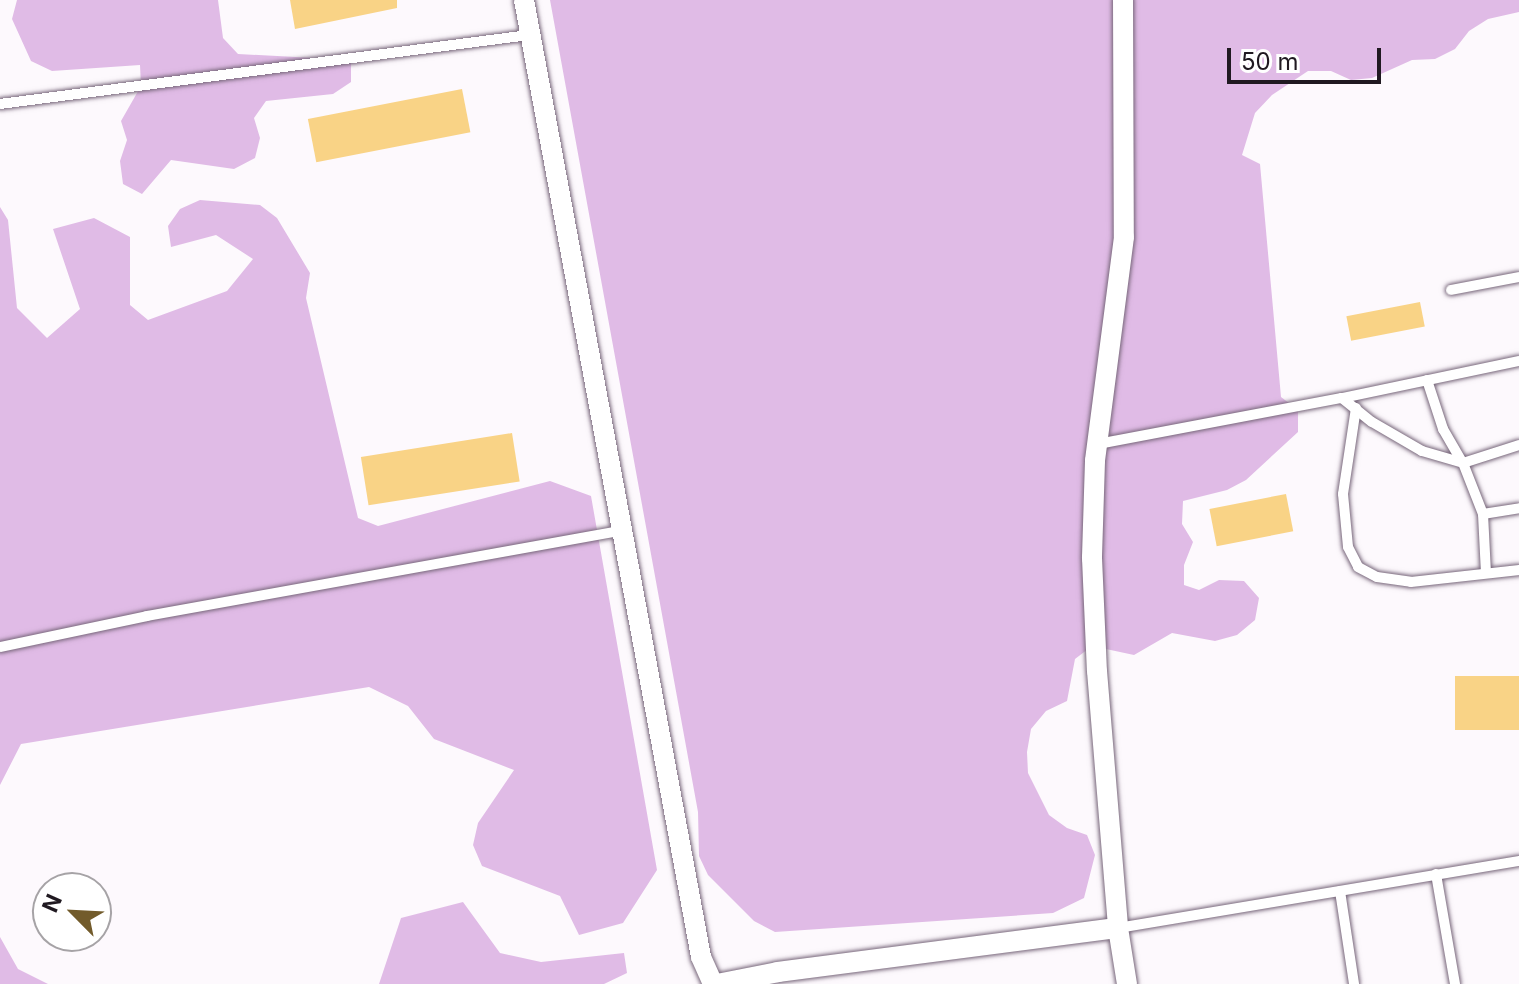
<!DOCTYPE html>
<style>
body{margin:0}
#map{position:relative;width:1519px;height:984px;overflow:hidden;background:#fdf9fd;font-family:Inter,sans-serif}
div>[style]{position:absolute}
.green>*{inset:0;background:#e0bbe6}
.building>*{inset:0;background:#f9d386;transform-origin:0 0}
.roads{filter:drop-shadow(0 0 2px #78677b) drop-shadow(0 0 2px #78677b)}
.service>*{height:10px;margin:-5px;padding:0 5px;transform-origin:5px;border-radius:5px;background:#fff}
.minor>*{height:20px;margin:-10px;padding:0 10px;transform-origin:10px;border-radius:10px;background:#fff}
span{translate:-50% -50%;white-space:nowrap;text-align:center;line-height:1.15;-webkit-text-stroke:6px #fff;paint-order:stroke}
.north{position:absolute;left:32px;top:872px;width:80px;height:80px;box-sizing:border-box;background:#fff;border:2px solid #a6a3a6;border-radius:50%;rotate:294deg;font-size:22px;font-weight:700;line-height:32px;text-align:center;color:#201921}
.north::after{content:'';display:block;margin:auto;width:28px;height:36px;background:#725b2b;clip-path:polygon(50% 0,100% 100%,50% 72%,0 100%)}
.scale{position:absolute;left:1227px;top:48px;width:154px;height:36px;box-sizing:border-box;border:4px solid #201921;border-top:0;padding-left:10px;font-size:24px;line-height:28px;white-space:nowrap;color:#201921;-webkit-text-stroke:6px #fff;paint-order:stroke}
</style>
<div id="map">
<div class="green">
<i style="clip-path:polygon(17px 0,218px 0,223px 38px,238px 54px,351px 60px,351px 82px,333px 94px,266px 101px,254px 118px,260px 138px,255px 158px,234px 169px,171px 160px,142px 194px,123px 184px,120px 161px,127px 140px,121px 121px,141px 86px,140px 65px,52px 71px,31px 61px,12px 19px)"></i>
<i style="clip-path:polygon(550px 0,1519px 0,1519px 12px,1488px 19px,1469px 31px,1455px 49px,1435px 59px,1412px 60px,1372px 78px,1351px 80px,1331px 71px,1308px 71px,1272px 95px,1255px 113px,1242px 155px,1260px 164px,1281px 397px,1298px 410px,1298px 432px,1246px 480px,1227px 490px,1183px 501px,1182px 524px,1193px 542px,1184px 565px,1184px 585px,1199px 590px,1219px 580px,1244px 581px,1259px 598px,1255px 620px,1237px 635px,1215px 641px,1172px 633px,1134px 655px,1092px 646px,1075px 659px,1067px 701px,1046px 711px,1031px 729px,1027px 752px,1028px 773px,1049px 815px,1067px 828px,1087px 835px,1095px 855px,1084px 898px,1053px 913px,775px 932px,754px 921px,708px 875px,699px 856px,698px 812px)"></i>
<i style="clip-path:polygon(200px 200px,260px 205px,277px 218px,310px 273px,306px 298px,358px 518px,378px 526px,550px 481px,591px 496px,657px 870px,623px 923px,579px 935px,560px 896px,482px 866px,473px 845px,478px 823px,514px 770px,434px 739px,408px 706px,369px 687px,21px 744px,0 785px,0 207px,8px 220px,17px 308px,47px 338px,80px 309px,53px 229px,94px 218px,130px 237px,130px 305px,148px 320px,227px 291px,253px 259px,216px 235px,171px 247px,168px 226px,180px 209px)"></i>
<i style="clip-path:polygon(463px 902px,500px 953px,541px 962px,624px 953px,627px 973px,604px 984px,379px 984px,401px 918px)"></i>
<i style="clip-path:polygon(0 937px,18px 969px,48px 984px,0 984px)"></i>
</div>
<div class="building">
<i style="clip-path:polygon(290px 0,397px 0,397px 8px,295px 29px)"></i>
<i style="left:462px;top:89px;width:44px;height:157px;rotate:79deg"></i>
<i style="left:1420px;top:302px;width:25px;height:75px;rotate:79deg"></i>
<i style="left:512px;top:433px;width:49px;height:153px;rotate:81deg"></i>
<i style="left:1286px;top:494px;width:38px;height:78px;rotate:79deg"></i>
<i style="left:1519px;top:676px;width:54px;height:64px;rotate:90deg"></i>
</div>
<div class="roads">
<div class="service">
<i style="left:0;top:104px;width:533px;rotate:-7.43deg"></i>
<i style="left:1451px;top:290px;width:69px;rotate:-10.8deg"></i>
<i style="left:1427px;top:380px;width:52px;rotate:71.9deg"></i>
<i style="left:1443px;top:429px;width:39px;rotate:60deg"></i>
<i style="left:1463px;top:463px;width:55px;rotate:68.6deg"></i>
<i style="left:1483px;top:514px;width:59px;rotate:87.1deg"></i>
<i style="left:1342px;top:398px;width:181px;rotate:-11.8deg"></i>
<i style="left:1356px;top:408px;width:87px;rotate:98.6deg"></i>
<i style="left:1343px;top:494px;width:53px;rotate:84.6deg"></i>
<i style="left:1348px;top:547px;width:22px;rotate:63deg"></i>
<i style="left:1358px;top:567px;width:21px;rotate:28deg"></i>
<i style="left:1377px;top:577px;width:34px;rotate:8deg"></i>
<i style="left:1411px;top:582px;width:109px;rotate:-6.3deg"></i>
<i style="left:1098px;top:444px;width:248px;rotate:-10.7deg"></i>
<i style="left:1342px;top:398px;width:38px;rotate:39deg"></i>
<i style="left:1372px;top:422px;width:58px;rotate:30.1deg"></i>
<i style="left:1422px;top:451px;width:43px;rotate:16.3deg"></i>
<i style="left:1463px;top:463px;width:59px;rotate:-17.8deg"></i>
<i style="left:1483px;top:514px;width:36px;rotate:-9deg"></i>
<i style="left:0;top:647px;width:150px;rotate:-11.9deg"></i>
<i style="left:147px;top:616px;width:484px;rotate:-10.2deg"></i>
<i style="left:1436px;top:874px;width:112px;rotate:80.2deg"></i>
<i style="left:1340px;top:891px;width:94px;rotate:81.4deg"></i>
<i style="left:1118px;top:928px;width:407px;rotate:-9.5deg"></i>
</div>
<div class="minor">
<i style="left:524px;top:0;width:973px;rotate:79.52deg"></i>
<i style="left:701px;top:957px;width:30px;rotate:66deg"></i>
<i style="left:1123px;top:0;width:237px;rotate:89.8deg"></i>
<i style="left:1124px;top:237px;width:226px;rotate:97.4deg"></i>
<i style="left:1095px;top:461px;width:97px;rotate:91.8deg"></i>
<i style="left:1092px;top:558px;width:113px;rotate:87.5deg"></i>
<i style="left:1097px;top:671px;width:258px;rotate:85.3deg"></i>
<i style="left:1118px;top:928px;width:57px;rotate:80.9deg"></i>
<i style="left:717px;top:984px;width:62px;rotate:-11.1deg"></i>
<i style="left:778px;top:972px;width:343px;rotate:-7.4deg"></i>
</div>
</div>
<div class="north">N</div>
<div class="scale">50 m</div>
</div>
